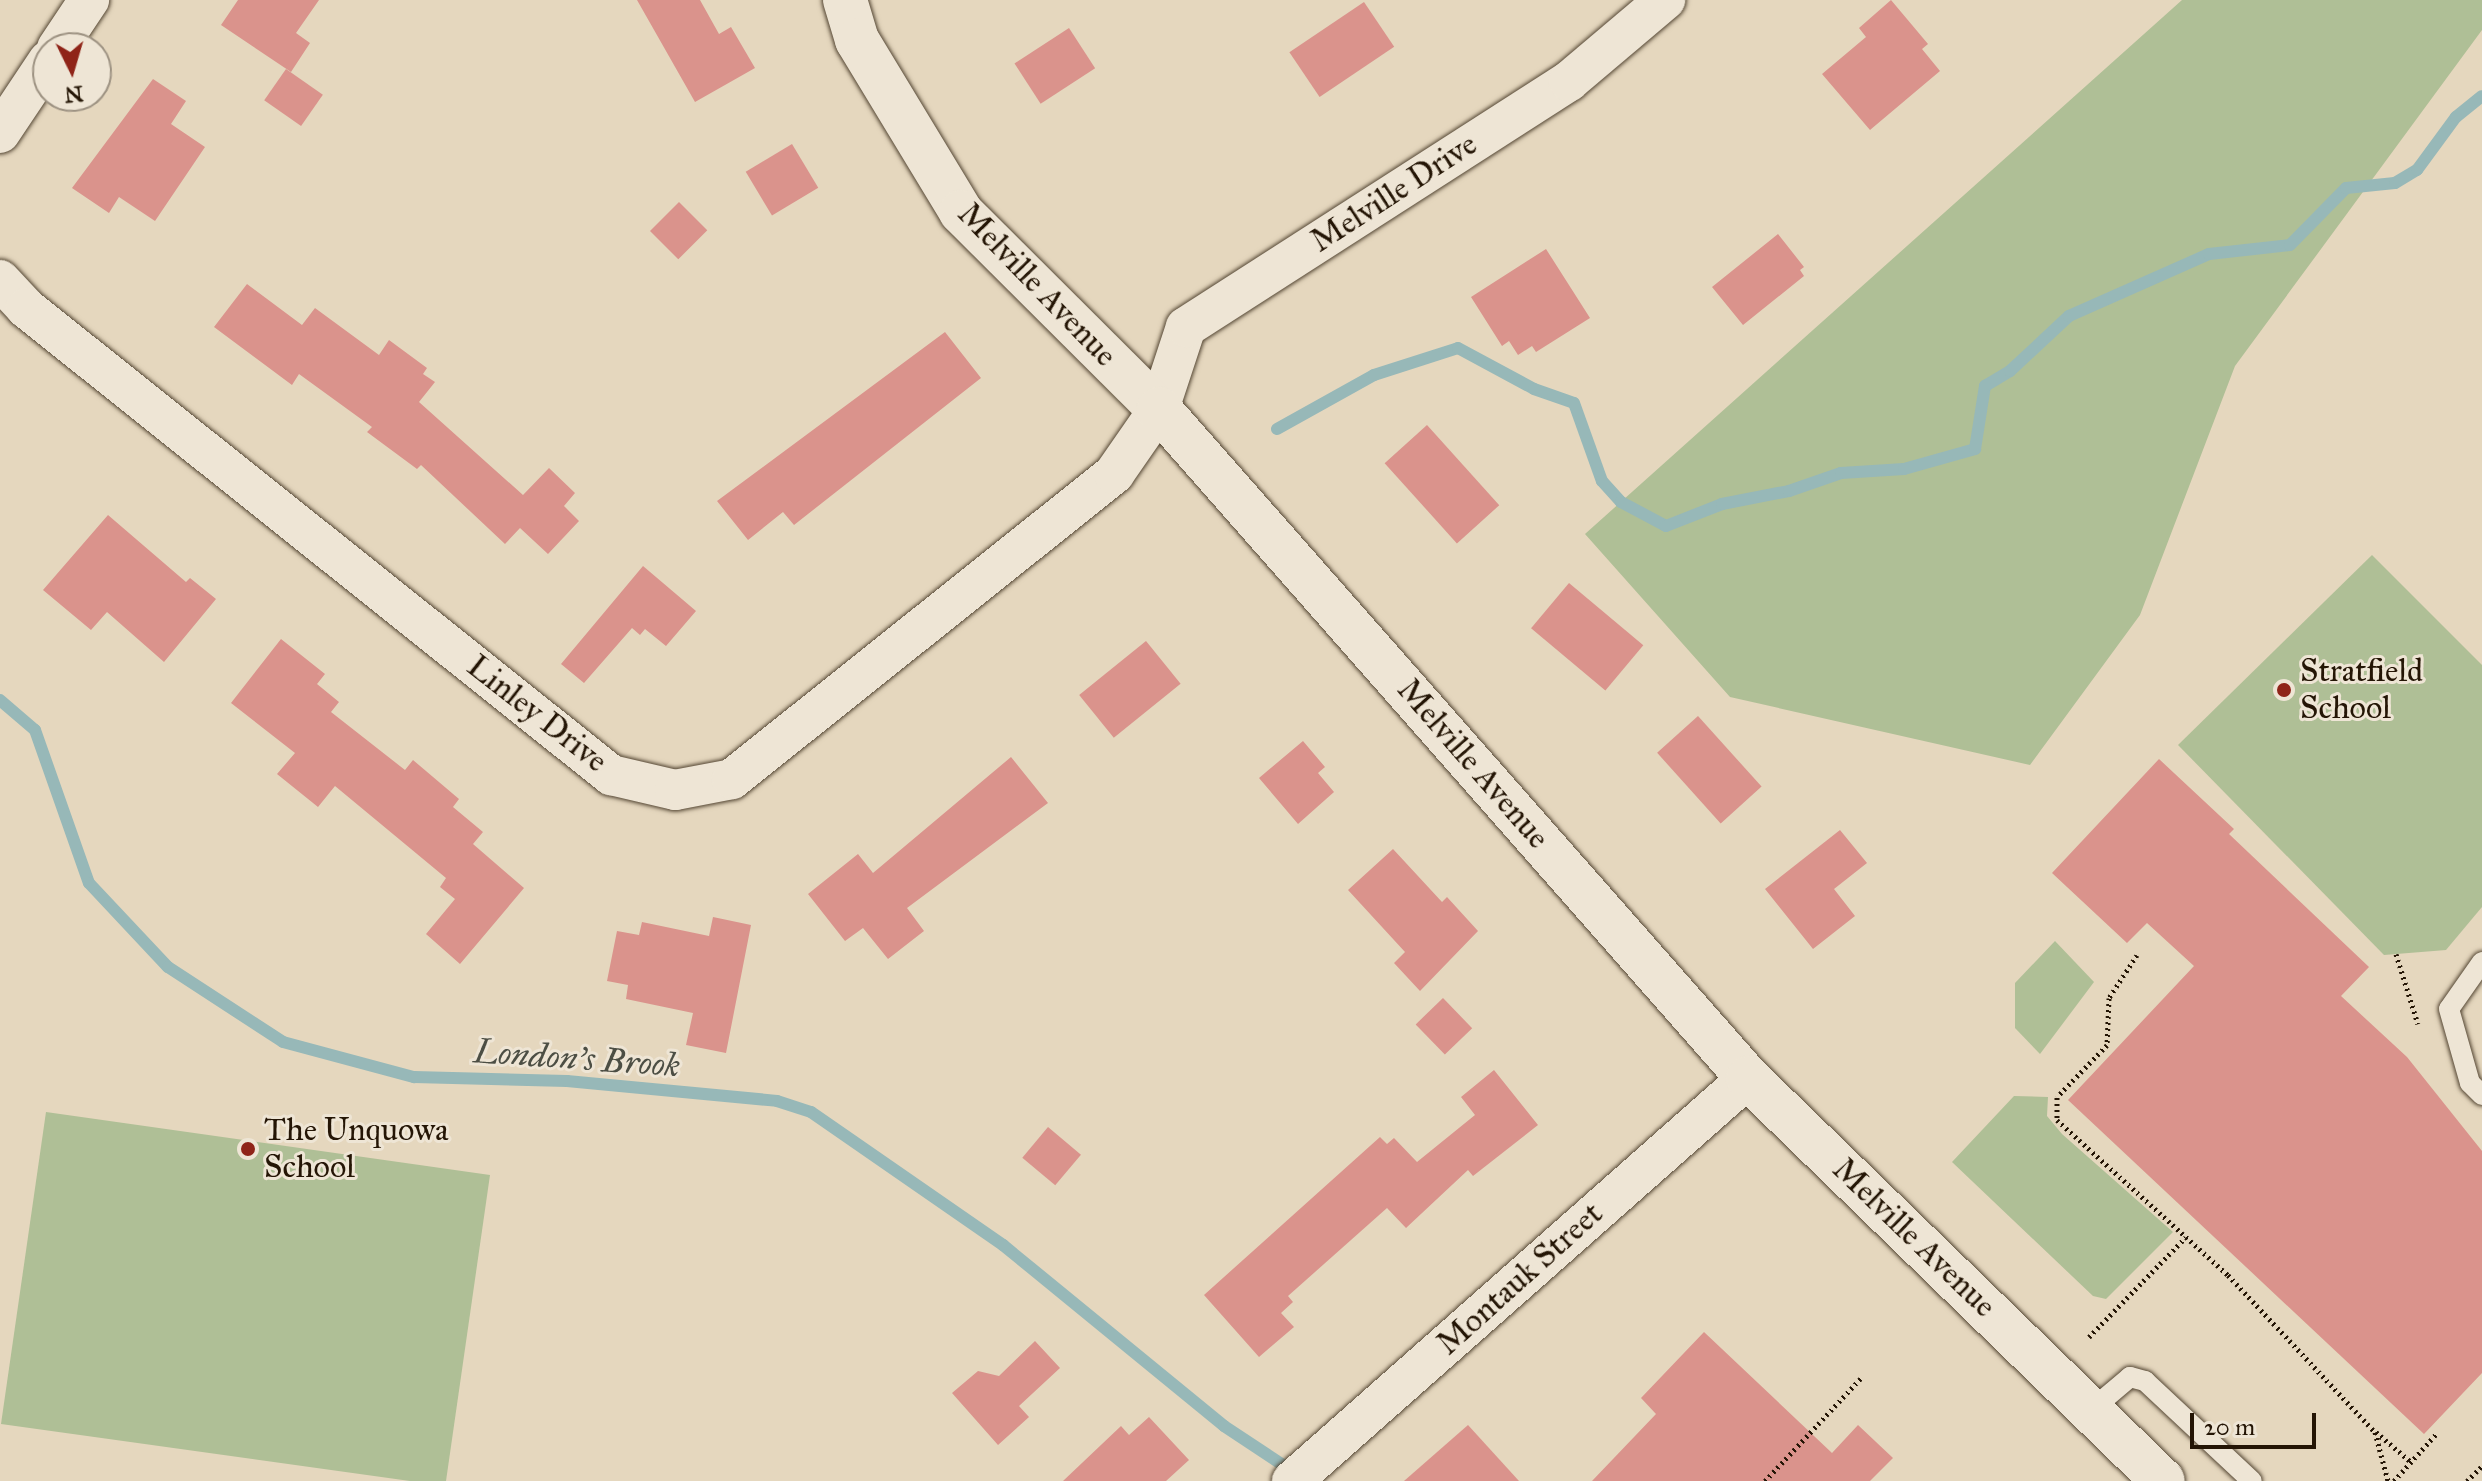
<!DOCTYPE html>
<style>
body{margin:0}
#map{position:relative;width:2482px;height:1481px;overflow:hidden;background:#e5d7be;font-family:"IM FELL Great Primer",serif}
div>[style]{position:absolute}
.green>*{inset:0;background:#afbf96}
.stream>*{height:12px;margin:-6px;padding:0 6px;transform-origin:6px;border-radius:6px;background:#97b8b8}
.building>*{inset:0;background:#da938c;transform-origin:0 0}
.path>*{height:5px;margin-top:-2.5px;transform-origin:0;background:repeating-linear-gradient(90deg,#241505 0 2px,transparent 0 6px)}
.roads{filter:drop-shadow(0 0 2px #544633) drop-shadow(0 0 2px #544633)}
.service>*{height:20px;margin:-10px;padding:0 10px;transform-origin:10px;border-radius:10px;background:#eee5d5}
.minor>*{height:40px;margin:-20px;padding:0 20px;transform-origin:20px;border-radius:20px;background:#eee5d5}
.tertiary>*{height:44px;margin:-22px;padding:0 22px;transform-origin:22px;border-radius:22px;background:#eee5d5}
.dots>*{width:22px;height:22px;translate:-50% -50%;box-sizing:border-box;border:4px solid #eee5d5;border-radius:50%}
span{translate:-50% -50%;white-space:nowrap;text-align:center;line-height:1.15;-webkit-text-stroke:6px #eee5d5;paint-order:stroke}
.street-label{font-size:32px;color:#241505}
.poi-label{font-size:32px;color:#241505}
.left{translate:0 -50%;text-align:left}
.water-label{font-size:34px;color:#4c4e44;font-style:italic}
.north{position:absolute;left:32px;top:32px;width:80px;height:80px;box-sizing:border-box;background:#eee5d5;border:2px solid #9d9282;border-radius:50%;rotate:175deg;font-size:22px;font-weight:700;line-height:32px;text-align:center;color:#241505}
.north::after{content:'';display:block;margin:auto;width:28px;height:36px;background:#8f2418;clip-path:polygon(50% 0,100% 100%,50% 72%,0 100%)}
.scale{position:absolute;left:2190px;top:1413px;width:126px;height:36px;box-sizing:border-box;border:4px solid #241505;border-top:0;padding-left:10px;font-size:24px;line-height:28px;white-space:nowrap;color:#241505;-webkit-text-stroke:6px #eee5d5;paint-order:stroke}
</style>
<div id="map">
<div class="green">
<i style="clip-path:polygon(2182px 0,2482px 0,2482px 30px,2235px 366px,2140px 615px,2030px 765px,1730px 697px,1585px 534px)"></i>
<i style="clip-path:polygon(2372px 555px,2482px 665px,2482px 907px,2446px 950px,2384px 955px,2178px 745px)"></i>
<i style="clip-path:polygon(2055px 941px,2094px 982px,2040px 1054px,2015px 1028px,2015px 983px)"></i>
<i style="clip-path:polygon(2014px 1096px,2048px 1097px,2047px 1116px,2062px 1134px,2173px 1232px,2106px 1299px,2093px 1296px,1952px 1162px)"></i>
<i style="clip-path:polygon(46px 1112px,490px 1175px,446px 1481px,410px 1481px,1px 1424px)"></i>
</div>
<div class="stream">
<i style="left:1277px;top:429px;width:111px;rotate:-29.1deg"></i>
<i style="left:1374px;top:375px;width:88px;rotate:-17.8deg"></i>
<i style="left:1458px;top:348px;width:86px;rotate:28.3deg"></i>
<i style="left:1534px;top:389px;width:42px;rotate:19.3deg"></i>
<i style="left:1574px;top:403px;width:83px;rotate:70.3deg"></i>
<i style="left:1602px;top:481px;width:28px;rotate:48deg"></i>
<i style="left:1621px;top:502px;width:51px;rotate:28.1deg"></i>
<i style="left:1666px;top:526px;width:60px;rotate:-21.4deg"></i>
<i style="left:1722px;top:504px;width:68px;rotate:-11deg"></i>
<i style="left:1789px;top:491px;width:55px;rotate:-19.1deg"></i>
<i style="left:1841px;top:473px;width:63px;rotate:-3.6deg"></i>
<i style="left:1904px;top:469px;width:74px;rotate:-15.7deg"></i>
<i style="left:1975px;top:449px;width:64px;rotate:-81deg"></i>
<i style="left:1985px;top:386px;width:29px;rotate:-31deg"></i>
<i style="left:2010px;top:371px;width:81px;rotate:-43deg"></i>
<i style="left:2069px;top:316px;width:153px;rotate:-23.9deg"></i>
<i style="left:2209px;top:254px;width:81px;rotate:-6.3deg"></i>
<i style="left:2290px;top:245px;width:80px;rotate:-45.5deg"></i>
<i style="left:2346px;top:188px;width:49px;rotate:-5.8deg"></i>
<i style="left:2395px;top:183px;width:26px;rotate:-31deg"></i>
<i style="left:2417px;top:170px;width:66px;rotate:-53.7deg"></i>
<i style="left:2456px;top:117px;width:33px;rotate:-39deg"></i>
<i style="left:0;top:700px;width:46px;rotate:40.6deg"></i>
<i style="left:35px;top:730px;width:162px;rotate:70.6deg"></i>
<i style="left:89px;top:883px;width:115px;rotate:46.8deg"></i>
<i style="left:168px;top:967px;width:137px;rotate:33.1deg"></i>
<i style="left:283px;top:1042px;width:136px;rotate:15deg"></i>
<i style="left:414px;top:1077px;width:153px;rotate:1.5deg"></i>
<i style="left:567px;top:1081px;width:211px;rotate:5.4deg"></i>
<i style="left:777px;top:1101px;width:36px;rotate:18deg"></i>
<i style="left:811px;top:1112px;width:234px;rotate:34.7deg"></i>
<i style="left:1003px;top:1245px;width:286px;rotate:39.3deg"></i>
<i style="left:1224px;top:1426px;width:82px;rotate:33.5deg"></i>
</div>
<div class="building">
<i style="clip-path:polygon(238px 0,319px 0,296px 33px,310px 43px,291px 72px,221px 25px)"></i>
<i style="clip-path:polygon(637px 0,700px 0,719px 34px,731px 27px,755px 68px,695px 102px)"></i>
<i style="clip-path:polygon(1891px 0,1928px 44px,1922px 49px,1940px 71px,1870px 130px,1822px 74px,1866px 37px,1859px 28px)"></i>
<i style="left:1364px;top:2px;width:54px;height:90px;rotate:56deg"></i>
<i style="left:1069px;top:28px;width:48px;height:65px;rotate:57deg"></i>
<i style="left:286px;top:69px;width:45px;height:38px;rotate:35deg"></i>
<i style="clip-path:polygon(153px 79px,186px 101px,171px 124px,205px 147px,155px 221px,119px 197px,109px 213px,72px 188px)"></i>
<i style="left:792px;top:144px;width:51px;height:54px;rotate:59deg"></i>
<i style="left:679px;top:202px;width:40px;height:41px;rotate:45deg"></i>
<i style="clip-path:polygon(1778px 234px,1804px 267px,1800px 270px,1804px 276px,1743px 325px,1712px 287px)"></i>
<i style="clip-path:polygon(1546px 249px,1590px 318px,1536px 352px,1532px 346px,1518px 355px,1509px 341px,1502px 346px,1471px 297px)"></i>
<i style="clip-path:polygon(247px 284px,302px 325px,315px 308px,379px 355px,389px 340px,427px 368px,423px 374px,435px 382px,419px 402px,523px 495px,549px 468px,575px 493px,564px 506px,579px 521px,548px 554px,520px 528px,505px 544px,421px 465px,417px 469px,367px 432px,372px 427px,299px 374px,292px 385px,214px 327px)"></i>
<i style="clip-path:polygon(945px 332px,981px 378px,794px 525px,783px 512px,748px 540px,717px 501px)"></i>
<i style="left:1427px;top:425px;width:108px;height:57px;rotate:48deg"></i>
<i style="clip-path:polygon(108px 515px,186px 582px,190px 578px,216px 599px,164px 662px,107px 612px,91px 630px,43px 590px)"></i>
<i style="clip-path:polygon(643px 566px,696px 611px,666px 646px,645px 629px,640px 635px,632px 628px,584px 683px,561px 664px)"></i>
<i style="left:1569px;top:583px;width:97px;height:59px;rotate:40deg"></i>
<i style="clip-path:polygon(281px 639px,325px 674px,317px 684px,339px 702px,331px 712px,405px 770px,413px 760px,459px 799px,453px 807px,483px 832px,473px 844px,524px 888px,460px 964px,426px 934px,455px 899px,440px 887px,446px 878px,335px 786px,318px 807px,277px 774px,295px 753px,231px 703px)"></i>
<i style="left:1146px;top:641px;width:55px;height:86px;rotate:51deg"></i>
<i style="left:1698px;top:716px;width:95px;height:55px;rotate:48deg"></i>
<i style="clip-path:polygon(1303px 741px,1325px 767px,1318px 773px,1334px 792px,1298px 824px,1259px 778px)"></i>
<i style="clip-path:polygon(1011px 757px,1048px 803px,907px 908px,924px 931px,888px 959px,863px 928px,845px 941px,808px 894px,858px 854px,873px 873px)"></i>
<i style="clip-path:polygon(2159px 759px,2234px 829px,2229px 834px,2369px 967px,2341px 996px,2407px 1057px,2482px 1151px,2482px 1373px,2424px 1434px,2068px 1100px,2194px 966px,2147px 923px,2127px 943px,2052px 873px)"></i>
<i style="clip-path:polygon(1840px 830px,1867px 863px,1834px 889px,1855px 916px,1813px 949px,1765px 889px)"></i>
<i style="clip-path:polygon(1393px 849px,1442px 902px,1447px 897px,1478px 931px,1420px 991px,1394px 963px,1405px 952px,1348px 890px)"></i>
<i style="clip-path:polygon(713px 917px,751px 925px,726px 1053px,686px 1045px,693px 1013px,626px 999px,628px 985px,607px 981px,617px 931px,639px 935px,642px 922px,709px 936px)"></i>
<i style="left:1443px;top:998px;width:42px;height:38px;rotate:46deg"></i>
<i style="clip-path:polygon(1494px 1070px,1538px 1125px,1473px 1176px,1468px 1170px,1406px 1228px,1387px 1208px,1288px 1296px,1293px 1302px,1281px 1313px,1294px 1327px,1259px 1357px,1204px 1295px,1380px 1137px,1387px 1144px,1394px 1138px,1417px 1162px,1475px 1115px,1461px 1097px)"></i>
<i style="left:1048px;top:1127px;width:43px;height:40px;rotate:40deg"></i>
<i style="clip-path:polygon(1704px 1332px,1832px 1453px,1858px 1425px,1893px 1458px,1870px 1481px,1592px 1481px,1656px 1414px,1641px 1398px)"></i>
<i style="clip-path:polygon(1035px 1341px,1060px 1368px,1019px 1406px,1029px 1417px,998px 1445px,952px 1393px,978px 1371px,999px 1376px)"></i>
<i style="clip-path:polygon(1149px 1417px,1189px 1460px,1166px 1481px,1063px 1481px,1121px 1426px,1129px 1435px)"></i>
<i style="clip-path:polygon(1468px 1425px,1519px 1481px,1404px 1481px)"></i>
</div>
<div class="path">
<i style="left:2396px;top:954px;width:73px;rotate:72.6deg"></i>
<i style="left:2137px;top:955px;width:51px;rotate:123.1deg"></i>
<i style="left:2109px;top:998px;width:47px;rotate:92.4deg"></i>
<i style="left:2107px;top:1045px;width:72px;rotate:133.9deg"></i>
<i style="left:2057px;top:1097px;width:23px;rotate:90deg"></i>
<i style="left:2057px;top:1120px;width:231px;rotate:42.2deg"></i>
<i style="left:2228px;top:1275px;width:215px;rotate:46.9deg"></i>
<i style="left:2375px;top:1432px;width:51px;rotate:75.1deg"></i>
<i style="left:2089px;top:1337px;width:139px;rotate:-45.9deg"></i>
<i style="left:2376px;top:1432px;width:46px;rotate:40.6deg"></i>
<i style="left:1765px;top:1481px;width:142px;rotate:-47deg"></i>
<i style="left:2394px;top:1481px;width:64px;rotate:-48.1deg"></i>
<i style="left:2467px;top:1481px;width:21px;rotate:-45deg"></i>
</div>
<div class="roads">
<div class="service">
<i style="left:2482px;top:962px;width:57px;rotate:125.1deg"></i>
<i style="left:2449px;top:1009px;width:77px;rotate:74.2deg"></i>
<i style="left:2470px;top:1083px;width:17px;rotate:45deg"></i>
<i style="left:2091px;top:1410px;width:51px;rotate:-40.2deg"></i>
<i style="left:2130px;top:1377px;width:16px;rotate:15deg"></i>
<i style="left:2145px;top:1381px;width:146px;rotate:43.1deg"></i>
</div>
<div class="minor">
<i style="left:57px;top:48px;width:58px;rotate:-56.3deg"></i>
<i style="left:0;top:133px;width:87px;rotate:-56.3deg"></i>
<i style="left:0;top:280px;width:38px;rotate:47deg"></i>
<i style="left:26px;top:308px;width:749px;rotate:38.6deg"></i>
<i style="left:611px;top:775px;width:66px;rotate:13.2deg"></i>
<i style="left:675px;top:790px;width:58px;rotate:-10.9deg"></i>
<i style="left:732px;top:779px;width:489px;rotate:-38.6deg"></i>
<i style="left:1114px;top:474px;width:79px;rotate:-55.3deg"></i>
<i style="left:1159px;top:409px;width:86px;rotate:-71.8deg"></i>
<i style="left:1186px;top:327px;width:455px;rotate:-32.7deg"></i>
<i style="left:1569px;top:81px;width:126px;rotate:-40.2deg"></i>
<i style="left:1292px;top:1481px;width:609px;rotate:-41.47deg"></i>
</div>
<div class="tertiary">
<i style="left:845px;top:0;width:42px;rotate:73.3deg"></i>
<i style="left:857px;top:40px;width:201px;rotate:58.8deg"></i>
<i style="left:961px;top:212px;width:279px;rotate:44.9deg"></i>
<i style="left:1159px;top:409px;width:891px;rotate:48.64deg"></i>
<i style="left:1748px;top:1078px;width:578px;rotate:44.16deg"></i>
</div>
</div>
<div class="dots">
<i style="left:2284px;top:690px;background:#8f2418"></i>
<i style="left:248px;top:1149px;background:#8f2418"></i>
</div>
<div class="street-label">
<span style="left:1394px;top:193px;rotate:-33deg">Melville Drive</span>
<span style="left:1037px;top:285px;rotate:46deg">Melville Avenue</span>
<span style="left:537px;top:714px;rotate:38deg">Linley Drive</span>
<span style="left:1473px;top:764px;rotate:49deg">Melville Avenue</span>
<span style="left:1914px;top:1238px;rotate:44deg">Melville Avenue</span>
<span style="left:1520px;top:1279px;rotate:-42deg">Montauk Street</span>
</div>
<div class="poi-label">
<span class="left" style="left:2300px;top:690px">Stratfield<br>School</span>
<span class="left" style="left:264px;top:1149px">The Unquowa<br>School</span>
</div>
<div class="water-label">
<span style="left:577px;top:1058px;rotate:4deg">London's Brook</span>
</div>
<div class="north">N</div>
<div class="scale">20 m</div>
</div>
